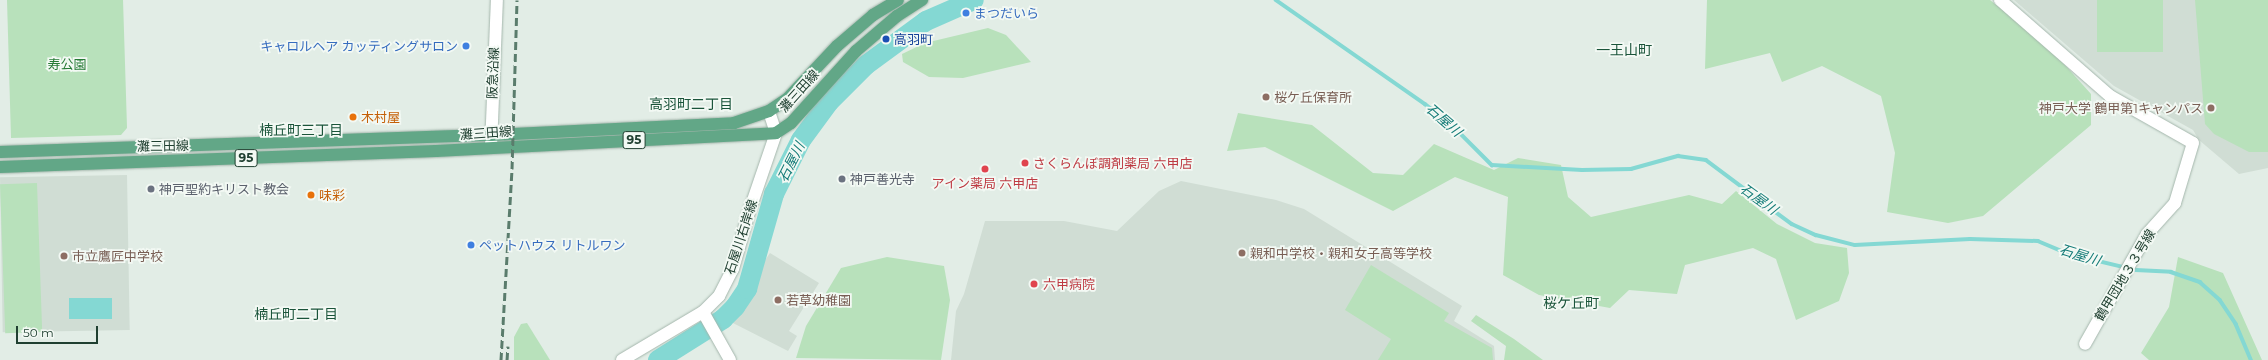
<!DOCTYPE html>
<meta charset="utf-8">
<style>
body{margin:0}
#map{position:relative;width:2268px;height:360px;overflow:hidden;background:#e2ede6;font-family:Montserrat,"Noto Sans JP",sans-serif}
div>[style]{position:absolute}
.built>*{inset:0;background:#d0ddd4;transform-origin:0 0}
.green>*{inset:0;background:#b8e1bb;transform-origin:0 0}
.water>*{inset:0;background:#84d8d3;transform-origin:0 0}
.stream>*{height:3.5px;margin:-1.75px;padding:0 1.75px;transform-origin:1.75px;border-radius:1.75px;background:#84d8d3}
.river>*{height:20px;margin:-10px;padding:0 10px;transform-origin:10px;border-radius:10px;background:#84d8d3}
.roads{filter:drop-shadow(0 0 1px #a4b6ac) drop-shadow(0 0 1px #a4b6ac)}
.minor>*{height:12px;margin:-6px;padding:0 6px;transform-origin:6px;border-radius:6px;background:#fff}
.major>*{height:12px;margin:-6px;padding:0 6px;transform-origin:6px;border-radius:6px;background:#62a787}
.rail>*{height:3px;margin-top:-1.5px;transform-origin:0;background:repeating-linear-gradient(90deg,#5a7c6c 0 8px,transparent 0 12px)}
.dots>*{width:11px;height:11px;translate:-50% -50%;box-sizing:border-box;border:2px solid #f3f9f4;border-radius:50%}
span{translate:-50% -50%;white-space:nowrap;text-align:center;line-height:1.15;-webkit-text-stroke:3.5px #f3f9f4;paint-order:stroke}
.shield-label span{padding:1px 3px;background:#f3f9f4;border:1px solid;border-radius:3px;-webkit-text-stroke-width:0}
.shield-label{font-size:12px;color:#204031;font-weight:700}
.shop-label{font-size:13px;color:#366cbe}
.left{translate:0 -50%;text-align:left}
.right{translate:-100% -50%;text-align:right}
.transit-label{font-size:13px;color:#164399}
.park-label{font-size:13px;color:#267b35}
.street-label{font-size:13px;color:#204031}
.education-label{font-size:13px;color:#785e54}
.food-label{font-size:13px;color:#c56008}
.health-label{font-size:13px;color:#be3a42}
.worship-label{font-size:13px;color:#5b616d}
.neighbourhood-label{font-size:14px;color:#1a543a}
.water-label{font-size:14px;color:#147c78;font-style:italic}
.scale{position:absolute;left:16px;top:326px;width:82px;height:18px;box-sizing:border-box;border:2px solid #204031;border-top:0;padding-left:5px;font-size:12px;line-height:14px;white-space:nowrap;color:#204031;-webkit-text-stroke:3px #f3f9f4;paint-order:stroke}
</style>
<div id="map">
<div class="built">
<i style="clip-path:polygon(2014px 0,2268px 0,2268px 168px,2239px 174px,2199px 140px,2193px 130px,2114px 86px)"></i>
<i style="left:127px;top:175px;width:155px;height:127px;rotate:89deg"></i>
<i style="clip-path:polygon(1181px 181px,1276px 200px,1304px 209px,1462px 306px,1454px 321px,1494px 346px,1495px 360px,951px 360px,956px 311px,964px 294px,985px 221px,1064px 221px,1117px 231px,1159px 191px)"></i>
<i style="clip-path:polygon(770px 253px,819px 283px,789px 331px,797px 336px,788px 351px,729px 321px,744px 306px,751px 294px,759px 269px)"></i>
</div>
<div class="green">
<i style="clip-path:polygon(7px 0,123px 0,127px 128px,121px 135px,11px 138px)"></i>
<i style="clip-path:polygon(1707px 0,1990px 0,2047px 45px,2091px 94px,2091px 125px,1983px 216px,1948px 223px,1887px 212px,1895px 153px,1881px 96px,1822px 66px,1782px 82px,1770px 53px,1705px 69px)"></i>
<i style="left:2097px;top:0;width:66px;height:52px"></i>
<i style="clip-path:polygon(2195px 0,2268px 0,2268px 152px,2249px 152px,2214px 134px,2205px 124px)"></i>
<i style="clip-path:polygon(988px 28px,1006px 35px,1031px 62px,963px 78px,929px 77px,903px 62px,902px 54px,925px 43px)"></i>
<i style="clip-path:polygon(1238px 113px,1312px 125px,1373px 173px,1403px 175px,1434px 144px,1494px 170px,1518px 158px,1561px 165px,1568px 197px,1591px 217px,1689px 195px,1722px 204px,1736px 191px,1777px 224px,1815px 243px,1847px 248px,1849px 273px,1839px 301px,1796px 320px,1776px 259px,1753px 248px,1685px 265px,1677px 294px,1629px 290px,1610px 308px,1539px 295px,1503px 275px,1508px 197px,1455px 177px,1393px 211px,1265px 147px,1227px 151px)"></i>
<i style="left:37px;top:183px;width:149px;height:37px;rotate:88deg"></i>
<i style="clip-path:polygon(887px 257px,944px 266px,950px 300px,941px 360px,796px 358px,806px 326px,841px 268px)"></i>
<i style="clip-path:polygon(2178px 257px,2223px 273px,2262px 360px,2149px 360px,2141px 353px,2169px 307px)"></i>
<i style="clip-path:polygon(1371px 265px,1449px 313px,1444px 321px,1492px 348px,1493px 360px,1378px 360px,1391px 339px,1345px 310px)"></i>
<i style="clip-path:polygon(1476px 315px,1514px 339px,1543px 360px,1504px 360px,1506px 346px,1471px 321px)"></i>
<i style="clip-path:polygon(527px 323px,550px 360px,514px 360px,514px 337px,521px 324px)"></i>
</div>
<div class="water">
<i style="left:112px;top:298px;width:21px;height:43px;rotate:90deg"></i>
</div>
<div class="stream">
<i style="left:1276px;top:0;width:182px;rotate:34.9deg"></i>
<i style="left:1425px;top:104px;width:37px;rotate:38deg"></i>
<i style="left:1454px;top:127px;width:54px;rotate:45deg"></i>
<i style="left:1492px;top:165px;width:90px;rotate:3.2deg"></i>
<i style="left:1582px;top:170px;width:49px;rotate:-1.2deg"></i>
<i style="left:1631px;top:169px;width:49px;rotate:-15.5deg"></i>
<i style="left:1678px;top:156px;width:28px;rotate:8deg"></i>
<i style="left:1706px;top:160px;width:107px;rotate:36.7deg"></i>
<i style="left:1792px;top:224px;width:26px;rotate:25deg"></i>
<i style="left:1816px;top:235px;width:40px;rotate:14.4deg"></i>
<i style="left:1855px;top:245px;width:115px;rotate:-3deg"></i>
<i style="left:1970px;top:239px;width:68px;rotate:1.7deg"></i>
<i style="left:2038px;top:241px;width:34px;rotate:23deg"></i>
<i style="left:2069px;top:254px;width:69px;rotate:13.4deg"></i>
<i style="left:2136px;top:270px;width:35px;rotate:3deg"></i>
<i style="left:2171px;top:272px;width:31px;rotate:19deg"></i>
<i style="left:2200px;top:282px;width:27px;rotate:42deg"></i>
<i style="left:2220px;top:300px;width:29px;rotate:56deg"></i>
<i style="left:2236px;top:324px;width:39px;rotate:67deg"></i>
</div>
<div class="river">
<i style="left:658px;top:360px;width:77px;rotate:-32.2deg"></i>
<i style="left:723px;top:319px;width:17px;rotate:-45deg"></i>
<i style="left:735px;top:307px;width:22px;rotate:-56deg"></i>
<i style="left:747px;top:289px;width:99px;rotate:-74.1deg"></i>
<i style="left:774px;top:194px;width:60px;rotate:-63.4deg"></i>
<i style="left:801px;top:140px;width:47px;rotate:-53.6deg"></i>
<i style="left:829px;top:102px;width:52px;rotate:-45deg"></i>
<i style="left:866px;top:65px;width:74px;rotate:-36.3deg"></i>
<i style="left:926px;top:21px;width:52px;rotate:-23.6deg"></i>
</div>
<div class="roads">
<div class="minor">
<i style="left:2000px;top:0;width:146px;rotate:41.1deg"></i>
<i style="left:2110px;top:96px;width:95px;rotate:29.5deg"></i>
<i style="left:2193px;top:143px;width:63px;rotate:106.7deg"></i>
<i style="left:2175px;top:203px;width:42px;rotate:132.1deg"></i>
<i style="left:2147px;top:234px;width:126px;rotate:119.4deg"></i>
<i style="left:491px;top:147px;width:147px;rotate:-87.7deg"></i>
<i style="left:703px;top:312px;width:55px;rotate:60.6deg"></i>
<i style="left:622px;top:360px;width:94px;rotate:-30.7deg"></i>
<i style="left:703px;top:312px;width:23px;rotate:-45deg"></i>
<i style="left:719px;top:296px;width:30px;rotate:-63deg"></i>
<i style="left:733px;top:269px;width:59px;rotate:-74.3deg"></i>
<i style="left:749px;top:212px;width:83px;rotate:-71.1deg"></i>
<i style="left:776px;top:133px;width:23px;rotate:-108deg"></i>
</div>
<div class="major">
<i style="left:0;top:152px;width:491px;rotate:-2deg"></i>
<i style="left:491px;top:135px;width:243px;rotate:-2.8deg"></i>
<i style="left:734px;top:123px;width:37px;rotate:-19deg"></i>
<i style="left:769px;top:111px;width:22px;rotate:-34deg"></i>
<i style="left:787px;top:99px;width:73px;rotate:-46.7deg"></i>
<i style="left:837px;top:46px;width:48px;rotate:-40.7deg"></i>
<i style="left:873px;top:15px;width:29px;rotate:-31deg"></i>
<i style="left:0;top:167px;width:436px;rotate:-2.1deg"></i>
<i style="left:436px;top:151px;width:340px;rotate:-3deg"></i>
<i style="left:776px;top:133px;width:18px;rotate:-34deg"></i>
<i style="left:791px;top:123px;width:97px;rotate:-47.9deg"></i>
<i style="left:856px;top:51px;width:54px;rotate:-40.5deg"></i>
<i style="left:897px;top:16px;width:30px;rotate:-33deg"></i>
</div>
</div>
<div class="rail">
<i style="left:501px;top:360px;width:191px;rotate:-86.7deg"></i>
<i style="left:512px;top:169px;width:169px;rotate:-88.3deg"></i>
<i style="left:507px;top:360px;width:14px;rotate:-86deg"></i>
</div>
<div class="dots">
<i style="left:966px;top:13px;background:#3f7fe0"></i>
<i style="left:886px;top:39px;background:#1a4fb4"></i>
<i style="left:466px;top:46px;background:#3f7fe0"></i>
<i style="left:1266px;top:97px;background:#8d6e63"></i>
<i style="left:2211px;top:108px;background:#8d6e63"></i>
<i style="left:353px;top:117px;background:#e8710a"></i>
<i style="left:1025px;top:163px;background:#e0444e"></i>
<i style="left:985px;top:169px;background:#e0444e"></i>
<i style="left:842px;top:179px;background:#6b7280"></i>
<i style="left:151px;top:189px;background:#6b7280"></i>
<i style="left:311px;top:195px;background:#e8710a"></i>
<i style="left:471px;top:245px;background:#3f7fe0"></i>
<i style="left:1242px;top:253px;background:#8d6e63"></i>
<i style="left:64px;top:256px;background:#8d6e63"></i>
<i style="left:1034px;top:284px;background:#e0444e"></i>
<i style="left:778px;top:300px;background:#8d6e63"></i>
</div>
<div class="shield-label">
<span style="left:634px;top:140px">95</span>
<span style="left:246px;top:158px">95</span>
</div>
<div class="shop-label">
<span class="left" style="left:974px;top:13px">まつだいら</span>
<span class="right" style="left:458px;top:46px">キャロルヘア カッティングサロン</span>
<span class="left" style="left:479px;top:245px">ペットハウス リトルワン</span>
</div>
<div class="transit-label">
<span class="left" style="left:894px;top:39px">高羽町</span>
</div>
<div class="park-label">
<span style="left:67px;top:64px">寿公園</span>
</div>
<div class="street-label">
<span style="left:493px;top:73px;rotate:-88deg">阪急沿線</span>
<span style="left:799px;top:91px;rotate:-48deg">灘三田線</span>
<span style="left:486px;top:133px;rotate:-4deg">灘三田線</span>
<span style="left:163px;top:146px;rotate:-1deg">灘三田線</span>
<span style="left:741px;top:237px;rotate:-72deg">石屋川右岸線</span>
<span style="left:2125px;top:275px;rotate:-59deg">鶴甲団地３３号線</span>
</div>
<div class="education-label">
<span class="left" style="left:1274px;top:97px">桜ケ丘保育所</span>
<span class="right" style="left:2203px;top:108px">神戸大学 鶴甲第1キャンパス</span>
<span class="left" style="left:1250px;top:253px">親和中学校・親和女子高等学校</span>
<span class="left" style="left:72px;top:256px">市立鷹匠中学校</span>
<span class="left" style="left:786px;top:300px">若草幼稚園</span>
</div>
<div class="food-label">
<span class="left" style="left:361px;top:117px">木村屋</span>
<span class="left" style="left:319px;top:195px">味彩</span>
</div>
<div class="health-label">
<span class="left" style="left:1033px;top:163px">さくらんぼ調剤薬局 六甲店</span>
<span style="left:985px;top:183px">アイン薬局 六甲店</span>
<span class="left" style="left:1043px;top:284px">六甲病院</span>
</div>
<div class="worship-label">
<span class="left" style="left:850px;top:179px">神戸善光寺</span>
<span class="left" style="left:159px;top:189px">神戸聖約キリスト教会</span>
</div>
<div class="neighbourhood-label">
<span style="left:1624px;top:50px">一王山町</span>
<span style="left:691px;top:104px">高羽町二丁目</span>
<span style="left:301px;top:130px">楠丘町三丁目</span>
<span style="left:1571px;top:303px">桜ケ丘町</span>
<span style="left:296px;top:314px">楠丘町二丁目</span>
</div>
<div class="water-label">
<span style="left:1444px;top:120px;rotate:41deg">石屋川</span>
<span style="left:791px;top:162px;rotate:-63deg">石屋川</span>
<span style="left:1759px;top:199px;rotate:36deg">石屋川</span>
<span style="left:2080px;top:255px;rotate:17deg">石屋川</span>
</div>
<div class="scale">50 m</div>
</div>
